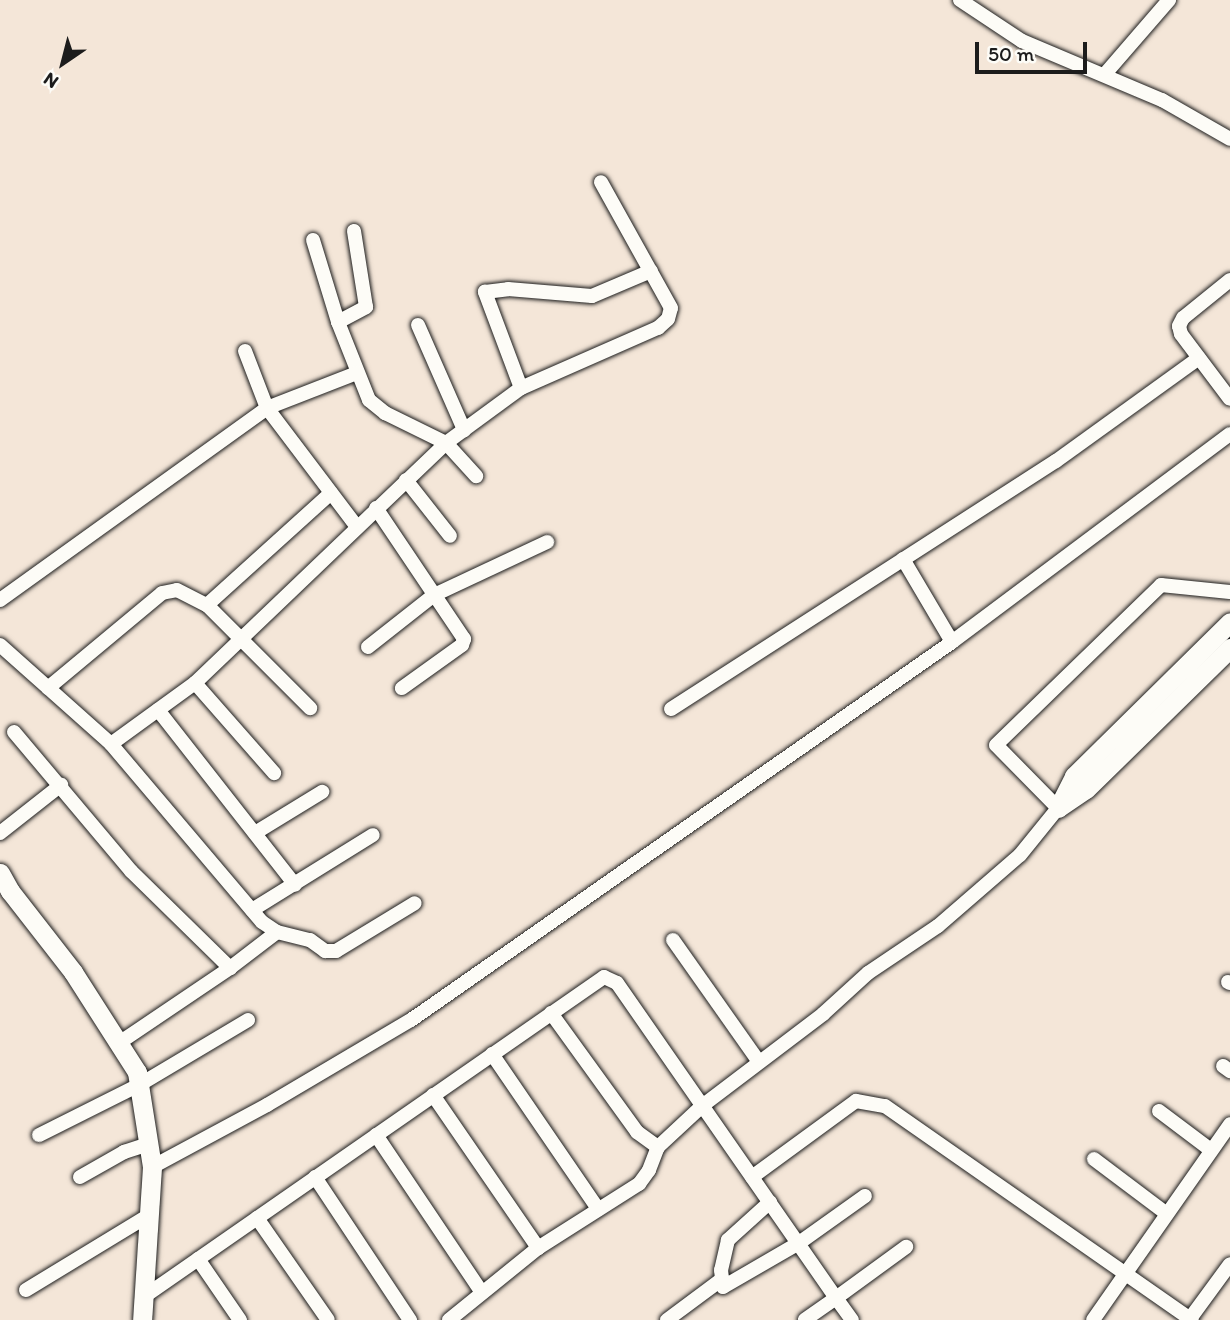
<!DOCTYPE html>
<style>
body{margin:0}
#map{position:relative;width:1230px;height:1320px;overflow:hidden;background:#f4e6d8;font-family:Itim,sans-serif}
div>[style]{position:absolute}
.roads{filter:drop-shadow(0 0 2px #1c1c1c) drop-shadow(0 0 2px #1c1c1c)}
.street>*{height:14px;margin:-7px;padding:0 7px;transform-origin:7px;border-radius:7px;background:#fdfcf7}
.secondary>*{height:19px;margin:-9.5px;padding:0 9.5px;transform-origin:9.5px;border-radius:9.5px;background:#fdfcf7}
span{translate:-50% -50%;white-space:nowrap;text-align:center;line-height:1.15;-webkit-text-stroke:7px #fdfcf7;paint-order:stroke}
.north{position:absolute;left:28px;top:28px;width:70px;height:70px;-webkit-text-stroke:5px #fdfcf7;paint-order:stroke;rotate:215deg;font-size:19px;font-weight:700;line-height:28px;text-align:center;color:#1c1c1c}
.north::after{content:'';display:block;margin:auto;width:24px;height:32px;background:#1c1c1c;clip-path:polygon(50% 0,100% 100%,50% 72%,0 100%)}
.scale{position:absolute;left:975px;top:42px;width:112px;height:32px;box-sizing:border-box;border:4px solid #1c1c1c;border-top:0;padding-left:9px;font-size:21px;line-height:24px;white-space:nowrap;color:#1c1c1c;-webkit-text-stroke:5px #fdfcf7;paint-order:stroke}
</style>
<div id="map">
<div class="roads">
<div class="street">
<i style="left:960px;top:0;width:74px;rotate:33.5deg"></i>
<i style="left:1022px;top:41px;width:152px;rotate:22.9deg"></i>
<i style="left:1162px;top:100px;width:78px;rotate:29.8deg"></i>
<i style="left:1105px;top:74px;width:98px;rotate:-49.1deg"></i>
<i style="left:313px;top:240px;width:86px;rotate:73deg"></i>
<i style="left:338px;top:322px;width:84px;rotate:68.3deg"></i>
<i style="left:369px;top:400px;width:21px;rotate:39deg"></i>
<i style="left:385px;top:413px;width:68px;rotate:26.2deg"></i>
<i style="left:446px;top:443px;width:45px;rotate:47.7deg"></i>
<i style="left:1230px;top:280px;width:60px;rotate:141deg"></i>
<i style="left:1183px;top:318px;width:9px;rotate:117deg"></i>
<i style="left:1179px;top:326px;width:8px;rotate:76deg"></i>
<i style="left:1181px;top:334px;width:81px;rotate:53deg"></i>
<i style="left:338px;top:322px;width:32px;rotate:-28deg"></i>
<i style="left:366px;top:307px;width:77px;rotate:-99deg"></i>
<i style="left:418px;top:325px;width:115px;rotate:66.3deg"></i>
<i style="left:245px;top:351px;width:61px;rotate:68.9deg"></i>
<i style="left:267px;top:408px;width:149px;rotate:52.9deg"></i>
<i style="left:521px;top:388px;width:103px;rotate:-110.6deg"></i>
<i style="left:485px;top:292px;width:23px;rotate:-7deg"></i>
<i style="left:508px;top:289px;width:84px;rotate:4.8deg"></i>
<i style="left:592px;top:296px;width:64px;rotate:-23deg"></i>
<i style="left:406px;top:480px;width:71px;rotate:51.8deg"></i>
<i style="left:376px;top:508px;width:158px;rotate:56.1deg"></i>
<i style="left:464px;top:639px;width:6px;rotate:108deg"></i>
<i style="left:462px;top:645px;width:74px;rotate:144.4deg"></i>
<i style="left:903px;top:559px;width:96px;rotate:59.4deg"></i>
<i style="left:0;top:600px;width:329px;rotate:-35.7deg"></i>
<i style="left:267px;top:408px;width:97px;rotate:-21.3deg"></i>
<i style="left:207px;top:605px;width:167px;rotate:-42.1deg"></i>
<i style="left:0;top:645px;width:149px;rotate:41.7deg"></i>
<i style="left:111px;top:744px;width:104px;rotate:-36deg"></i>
<i style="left:195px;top:683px;width:347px;rotate:-43.7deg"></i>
<i style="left:446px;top:443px;width:93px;rotate:-36.3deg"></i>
<i style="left:521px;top:388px;width:150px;rotate:-23.7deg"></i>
<i style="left:658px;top:328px;width:13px;rotate:-42deg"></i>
<i style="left:668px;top:319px;width:11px;rotate:-75deg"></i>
<i style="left:671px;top:308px;width:144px;rotate:-119.1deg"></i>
<i style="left:368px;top:647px;width:84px;rotate:-38.2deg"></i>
<i style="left:434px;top:595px;width:125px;rotate:-25.1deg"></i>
<i style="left:195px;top:683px;width:120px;rotate:48.7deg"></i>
<i style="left:48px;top:688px;width:148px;rotate:-39.8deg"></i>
<i style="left:162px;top:593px;width:15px;rotate:-11deg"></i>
<i style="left:177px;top:590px;width:34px;rotate:27deg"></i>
<i style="left:207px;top:605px;width:146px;rotate:45deg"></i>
<i style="left:671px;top:709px;width:458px;rotate:-32.8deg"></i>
<i style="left:1056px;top:461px;width:176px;rotate:-35.8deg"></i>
<i style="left:158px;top:710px;width:222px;rotate:51.9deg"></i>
<i style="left:14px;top:732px;width:182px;rotate:49.9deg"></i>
<i style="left:131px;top:871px;width:139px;rotate:44.4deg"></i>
<i style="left:230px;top:968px;width:134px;rotate:146deg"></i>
<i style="left:111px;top:744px;width:233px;rotate:49.7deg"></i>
<i style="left:262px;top:922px;width:18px;rotate:34deg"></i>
<i style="left:277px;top:932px;width:34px;rotate:14deg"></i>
<i style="left:310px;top:940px;width:19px;rotate:36deg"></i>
<i style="left:325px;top:951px;width:11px"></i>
<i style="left:336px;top:951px;width:92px;rotate:-31.3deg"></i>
<i style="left:0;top:833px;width:78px;rotate:-38.2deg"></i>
<i style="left:255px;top:833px;width:79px;rotate:-31.5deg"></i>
<i style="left:252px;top:910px;width:142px;rotate:-31.8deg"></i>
<i style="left:673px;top:940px;width:149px;rotate:54.8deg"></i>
<i style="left:230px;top:968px;width:59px;rotate:-37.5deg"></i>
<i style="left:1228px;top:982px;width:2px;rotate:27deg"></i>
<i style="left:551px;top:1013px;width:147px;rotate:54.1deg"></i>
<i style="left:637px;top:1132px;width:26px;rotate:36deg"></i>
<i style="left:492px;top:1054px;width:188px;rotate:55.6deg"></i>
<i style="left:1223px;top:1066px;width:9px;rotate:36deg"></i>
<i style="left:433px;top:1095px;width:186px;rotate:55.5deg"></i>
<i style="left:1159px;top:1111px;width:65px;rotate:36.9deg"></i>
<i style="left:39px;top:1135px;width:112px;rotate:-26.6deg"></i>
<i style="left:139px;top:1085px;width:127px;rotate:-30.8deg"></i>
<i style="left:376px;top:1135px;width:190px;rotate:56.1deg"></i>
<i style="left:1094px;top:1159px;width:91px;rotate:37deg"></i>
<i style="left:152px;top:1167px;width:131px;rotate:-28.3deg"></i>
<i style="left:267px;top:1105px;width:167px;rotate:-30.6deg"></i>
<i style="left:411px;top:1020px;width:660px;rotate:-34.94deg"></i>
<i style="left:952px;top:642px;width:347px;rotate:-36.8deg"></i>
<i style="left:80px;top:1177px;width:51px;rotate:-29.6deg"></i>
<i style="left:124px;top:1152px;width:25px;rotate:-18deg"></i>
<i style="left:315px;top:1177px;width:172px;rotate:56.4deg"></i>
<i style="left:752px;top:1177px;width:129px;rotate:-36.2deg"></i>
<i style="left:856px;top:1101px;width:29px;rotate:10deg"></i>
<i style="left:885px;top:1106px;width:374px;rotate:34.9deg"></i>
<i style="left:770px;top:1202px;width:57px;rotate:137.9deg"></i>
<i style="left:728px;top:1240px;width:31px;rotate:103deg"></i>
<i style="left:721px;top:1270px;width:17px;rotate:83deg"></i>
<i style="left:723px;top:1287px;width:88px;rotate:-30.1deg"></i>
<i style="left:799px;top:1243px;width:81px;rotate:-35.5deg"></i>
<i style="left:257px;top:1218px;width:124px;rotate:55.2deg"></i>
<i style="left:198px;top:1259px;width:74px;rotate:55.5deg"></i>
<i style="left:26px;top:1290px;width:140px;rotate:-31.3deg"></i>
<i style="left:145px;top:1296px;width:559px;rotate:-34.8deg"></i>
<i style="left:604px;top:977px;width:14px;rotate:25deg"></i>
<i style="left:617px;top:983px;width:384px;rotate:55.2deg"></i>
<i style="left:836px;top:1298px;width:38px;rotate:145deg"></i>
<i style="left:449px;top:1320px;width:114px;rotate:-39deg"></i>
<i style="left:538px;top:1248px;width:120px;rotate:-32.4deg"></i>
<i style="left:639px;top:1184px;width:17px;rotate:-54deg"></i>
<i style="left:649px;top:1170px;width:25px;rotate:-69deg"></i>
<i style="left:658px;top:1147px;width:60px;rotate:-43deg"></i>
<i style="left:702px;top:1106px;width:152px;rotate:-37.2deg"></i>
<i style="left:823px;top:1014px;width:61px;rotate:-42.3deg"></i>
<i style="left:868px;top:973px;width:84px;rotate:-33.9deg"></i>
<i style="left:938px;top:926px;width:108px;rotate:-40.9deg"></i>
<i style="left:1020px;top:855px;width:60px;rotate:-51deg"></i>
<i style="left:1058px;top:808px;width:88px;rotate:-134.5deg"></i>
<i style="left:996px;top:745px;width:230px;rotate:-44.1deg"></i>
<i style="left:1161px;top:585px;width:69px;rotate:5.8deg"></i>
<i style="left:667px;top:1320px;width:69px;rotate:-36.7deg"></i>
<i style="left:852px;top:1320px;width:27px;rotate:-126deg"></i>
<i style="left:836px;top:1298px;width:87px;rotate:-36.1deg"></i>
<i style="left:1093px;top:1320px;width:239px;rotate:-55deg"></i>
<i style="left:1189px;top:1320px;width:69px;rotate:-53.8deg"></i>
</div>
<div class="secondary">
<i style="left:1059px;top:807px;width:32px;rotate:-34deg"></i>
<i style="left:1086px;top:789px;width:202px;rotate:-44.4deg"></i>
<i style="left:1058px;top:808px;width:36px;rotate:-63deg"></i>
<i style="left:1074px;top:776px;width:219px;rotate:-44.6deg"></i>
<i style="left:0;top:873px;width:21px;rotate:61deg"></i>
<i style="left:10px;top:891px;width:103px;rotate:52.1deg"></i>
<i style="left:73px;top:972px;width:119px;rotate:57.4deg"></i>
<i style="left:137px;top:1072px;width:96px;rotate:81deg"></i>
<i style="left:152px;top:1167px;width:153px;rotate:93.7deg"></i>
</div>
</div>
<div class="north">N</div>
<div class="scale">50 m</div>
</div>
